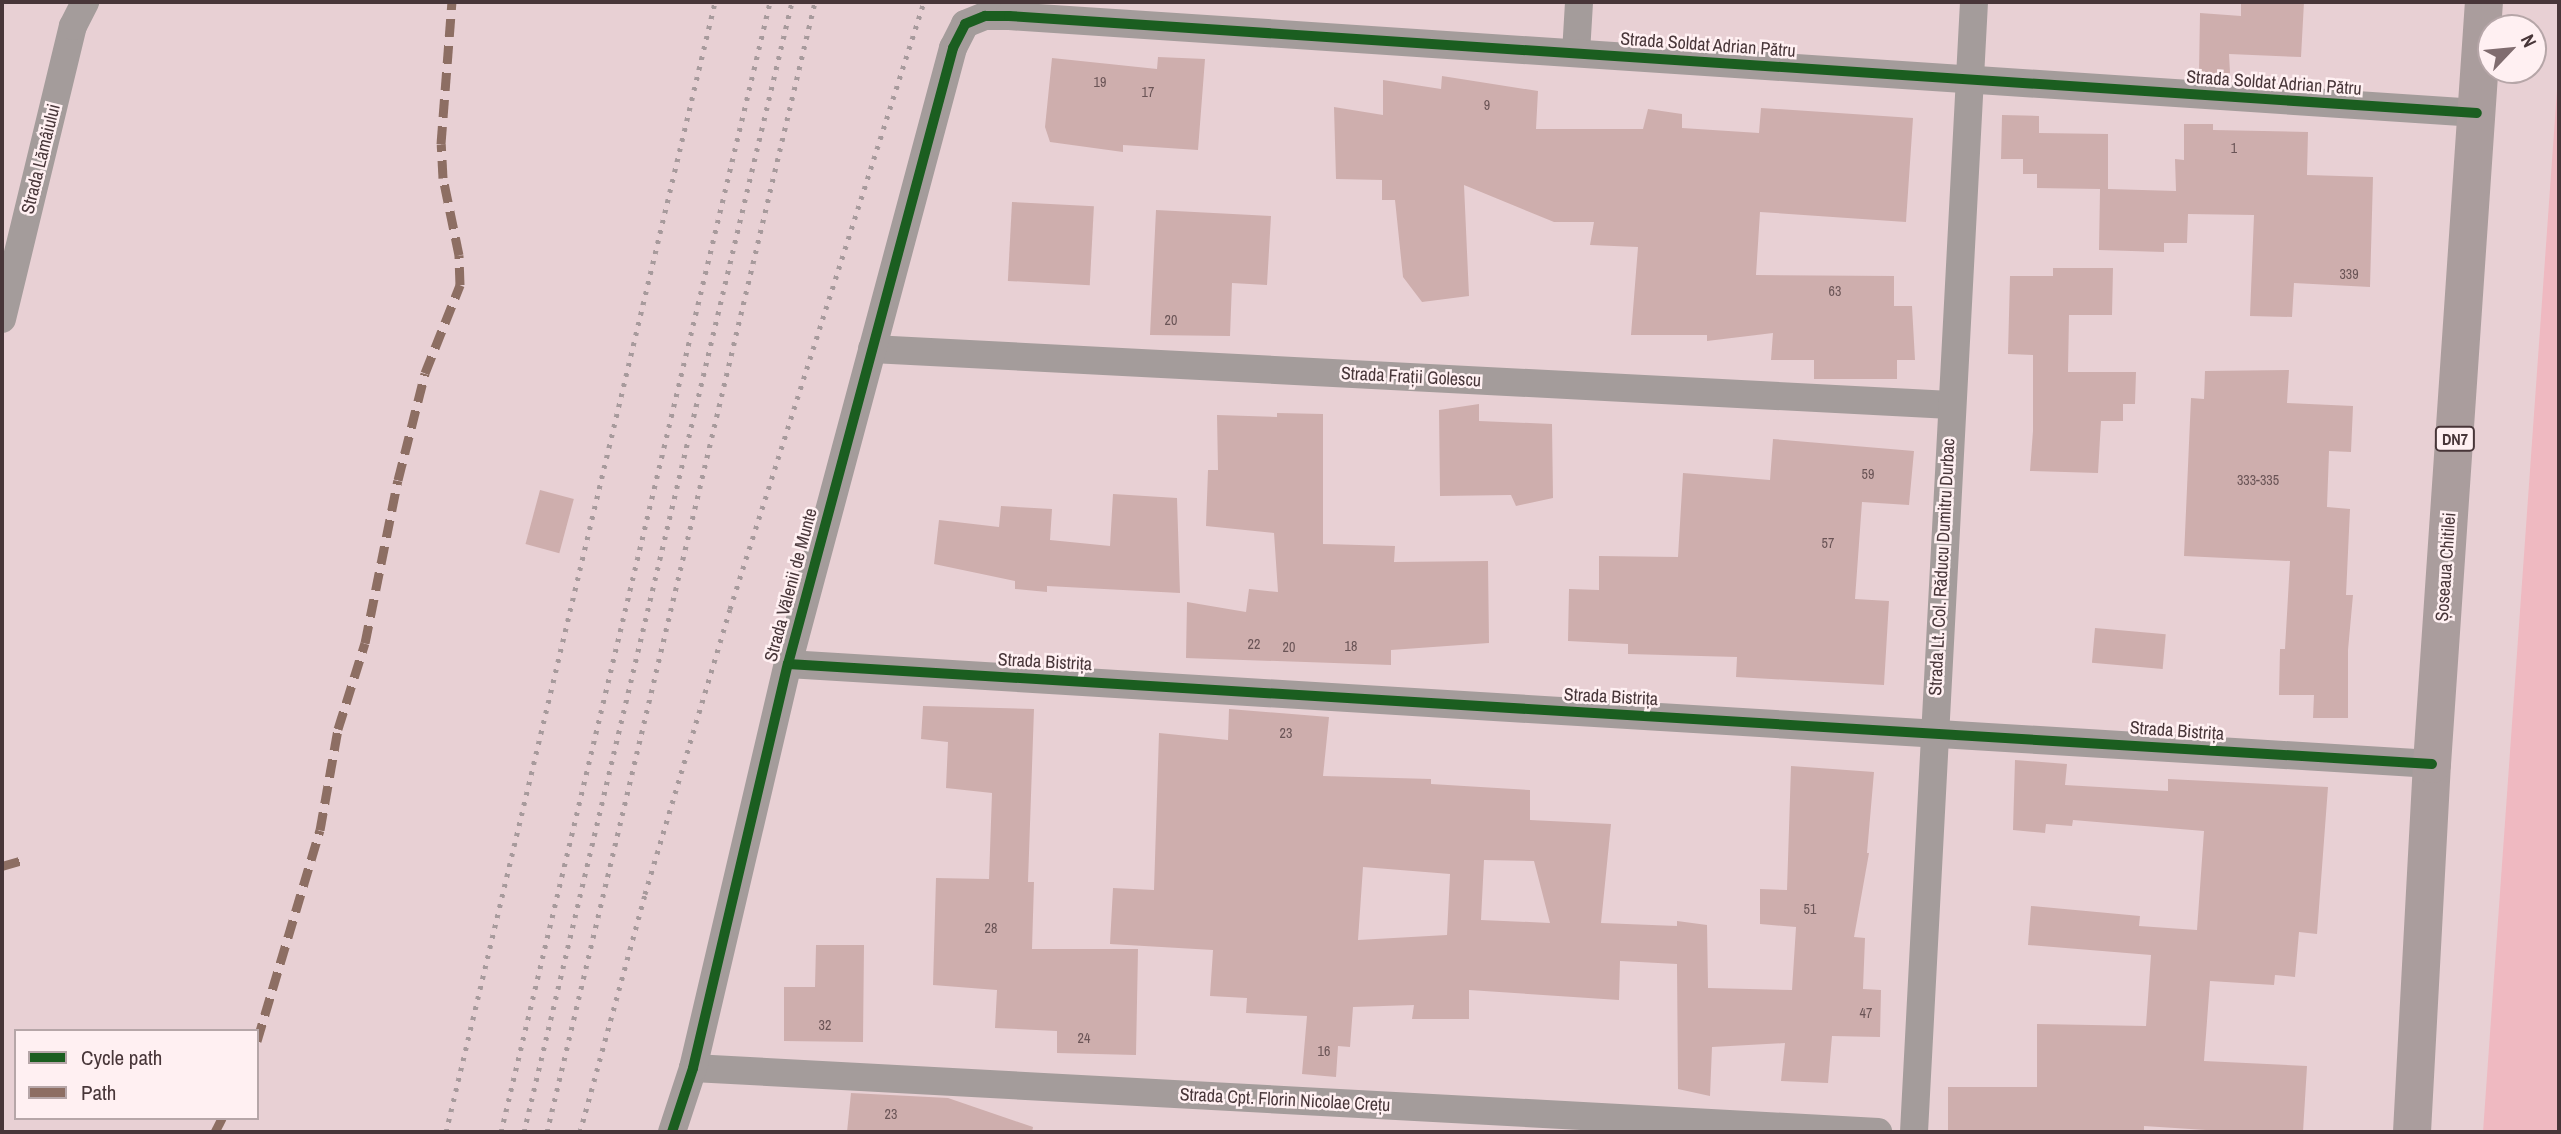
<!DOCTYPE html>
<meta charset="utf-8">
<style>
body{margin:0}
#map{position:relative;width:2561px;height:1134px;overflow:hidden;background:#e8d0d4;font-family:"Archivo Narrow",sans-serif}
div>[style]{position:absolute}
.green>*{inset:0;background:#efb9c1}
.building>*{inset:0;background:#ceaead;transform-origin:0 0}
.street>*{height:28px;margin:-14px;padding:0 14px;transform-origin:14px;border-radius:14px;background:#a49c9b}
.primary>*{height:38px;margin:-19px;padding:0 19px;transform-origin:19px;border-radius:19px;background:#aa9d9d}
.rail>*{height:5px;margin-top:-2.5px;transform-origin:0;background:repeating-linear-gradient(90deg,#a79a9c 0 3.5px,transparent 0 10.5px)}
.quiet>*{height:9px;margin-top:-4.5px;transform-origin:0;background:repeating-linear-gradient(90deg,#8d6e63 0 18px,transparent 0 27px)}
.cycleway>*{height:10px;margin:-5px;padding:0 5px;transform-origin:5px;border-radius:5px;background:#1b5e20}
span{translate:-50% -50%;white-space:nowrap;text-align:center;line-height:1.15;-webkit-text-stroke:5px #fff0f2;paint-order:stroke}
.number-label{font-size:14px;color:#6a5456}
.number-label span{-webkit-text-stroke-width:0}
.shield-label span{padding:2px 5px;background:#fff0f2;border:2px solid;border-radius:5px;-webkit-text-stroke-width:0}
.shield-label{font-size:16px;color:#483639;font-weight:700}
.street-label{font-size:18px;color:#483639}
.frame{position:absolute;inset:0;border:4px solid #483639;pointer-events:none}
.legend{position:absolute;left:14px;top:1029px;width:245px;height:91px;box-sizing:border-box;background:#fff0f2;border:2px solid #b6a6a8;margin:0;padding:9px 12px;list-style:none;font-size:21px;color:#483639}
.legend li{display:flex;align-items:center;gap:14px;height:35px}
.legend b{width:35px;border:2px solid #b6a6a8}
.north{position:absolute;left:2477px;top:14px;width:70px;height:70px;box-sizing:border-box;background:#fff0f2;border:2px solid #b6a6a8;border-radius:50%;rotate:64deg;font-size:19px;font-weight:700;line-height:28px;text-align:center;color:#483639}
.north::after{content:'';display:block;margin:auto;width:24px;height:32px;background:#806c6f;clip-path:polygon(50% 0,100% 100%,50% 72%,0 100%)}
</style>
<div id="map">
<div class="green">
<i style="clip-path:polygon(2559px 62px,2559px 1132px,2483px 1132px)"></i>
</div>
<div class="building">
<i style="clip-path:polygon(2241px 2px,2304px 2px,2301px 57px,2229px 54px,2230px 73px,2199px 73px,2200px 13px,2241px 16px)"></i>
<i style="clip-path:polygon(1158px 57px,1205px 59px,1198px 150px,1123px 145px,1123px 152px,1050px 142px,1045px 127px,1052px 58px,1157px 69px)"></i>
<i style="clip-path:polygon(1442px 76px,1538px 91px,1536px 129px,1643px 129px,1648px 109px,1682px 114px,1682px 128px,1759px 133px,1761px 108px,1913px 118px,1906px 222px,1760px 212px,1756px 275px,1894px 276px,1894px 306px,1912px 306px,1915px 360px,1897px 360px,1897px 379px,1814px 379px,1814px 360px,1771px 360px,1773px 333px,1707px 341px,1707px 335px,1631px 335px,1638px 247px,1590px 245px,1594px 222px,1554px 222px,1464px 185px,1469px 296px,1422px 302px,1403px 277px,1395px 200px,1382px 200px,1382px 180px,1336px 179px,1334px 107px,1383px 115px,1383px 80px,1441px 89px)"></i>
<i style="clip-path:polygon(2002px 115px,2039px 116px,2039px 133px,2108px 134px,2108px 189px,2176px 191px,2175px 159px,2184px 160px,2184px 124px,2213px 124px,2213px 130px,2308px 132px,2307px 175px,2373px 177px,2370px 287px,2294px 283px,2292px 317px,2250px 316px,2254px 215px,2188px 214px,2187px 243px,2164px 243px,2164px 252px,2099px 250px,2100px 189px,2037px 188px,2037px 174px,2023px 174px,2023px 159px,2001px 159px)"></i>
<i style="left:1012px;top:202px;width:82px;height:79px;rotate:3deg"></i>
<i style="clip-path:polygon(1156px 210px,1271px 216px,1267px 285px,1232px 283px,1230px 336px,1150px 335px)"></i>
<i style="clip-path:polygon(2053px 268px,2113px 268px,2112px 315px,2069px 315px,2068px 372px,2136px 372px,2135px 404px,2123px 404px,2123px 421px,2101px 421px,2098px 473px,2030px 471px,2033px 431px,2033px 355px,2008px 354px,2010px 276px,2053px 276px)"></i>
<i style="clip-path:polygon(2289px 370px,2287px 403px,2353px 406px,2351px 452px,2329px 451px,2327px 507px,2350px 509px,2346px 595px,2353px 595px,2348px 650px,2348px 718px,2313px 718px,2314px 695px,2279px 695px,2280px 649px,2285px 649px,2290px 561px,2184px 556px,2191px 398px,2204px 399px,2205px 371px)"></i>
<i style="clip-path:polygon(1479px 404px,1479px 421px,1552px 424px,1553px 498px,1516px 506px,1511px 495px,1440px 496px,1439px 410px)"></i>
<i style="clip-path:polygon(1277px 413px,1323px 414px,1323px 544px,1395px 546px,1394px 562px,1488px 561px,1489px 643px,1391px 650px,1391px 665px,1186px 658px,1187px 602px,1246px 612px,1249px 589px,1278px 592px,1274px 533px,1206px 526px,1208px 470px,1218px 470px,1217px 415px,1277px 417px)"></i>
<i style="clip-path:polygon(1773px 439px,1914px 451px,1909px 505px,1862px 502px,1855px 599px,1889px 601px,1884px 685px,1736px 677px,1737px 657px,1628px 654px,1628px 644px,1568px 641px,1569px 589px,1599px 590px,1599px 556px,1678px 557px,1683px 473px,1770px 480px)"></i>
<i style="left:540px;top:490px;width:35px;height:56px;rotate:15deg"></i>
<i style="clip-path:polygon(1113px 494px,1177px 498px,1180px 593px,1047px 586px,1047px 592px,1015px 589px,1015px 581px,934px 564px,939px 520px,999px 527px,1001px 506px,1052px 509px,1050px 540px,1110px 546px)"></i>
<i style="left:2095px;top:628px;width:71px;height:35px;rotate:5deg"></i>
<i style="clip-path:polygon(923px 706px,1034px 709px,1028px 882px,1034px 882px,1032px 949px,1138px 949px,1136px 1055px,1057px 1053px,1057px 1031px,995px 1028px,997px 990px,933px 985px,936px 878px,989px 879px,992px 793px,946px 788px,948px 742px,921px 739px)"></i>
<i style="clip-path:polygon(evenodd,1229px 709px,1329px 717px,1323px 776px,1431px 779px,1431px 784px,1530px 790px,1530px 820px,1611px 824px,1601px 923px,1677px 926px,1677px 921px,1707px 925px,1708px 988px,1792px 990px,1796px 927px,1760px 924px,1760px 889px,1787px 890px,1791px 766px,1874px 772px,1867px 853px,1869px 853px,1854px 937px,1865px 938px,1863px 989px,1881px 990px,1880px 1037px,1832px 1036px,1828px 1083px,1781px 1081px,1785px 1043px,1712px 1047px,1710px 1096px,1678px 1089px,1677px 964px,1620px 961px,1619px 1000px,1469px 990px,1469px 1019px,1412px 1019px,1414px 1005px,1353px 1007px,1350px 1047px,1338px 1046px,1336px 1077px,1302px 1074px,1307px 1016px,1246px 1013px,1247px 998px,1210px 996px,1213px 950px,1110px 944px,1113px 888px,1154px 890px,1159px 733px,1228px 740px,1229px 709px,1484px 860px,1534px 861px,1550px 923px,1481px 920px,1484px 860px,1229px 709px,1363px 867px,1450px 874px,1447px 935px,1358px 940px,1363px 867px)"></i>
<i style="clip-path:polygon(2015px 760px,2067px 764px,2065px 785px,2168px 791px,2168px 779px,2328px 787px,2317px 934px,2299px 932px,2295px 977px,2275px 975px,2274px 985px,2210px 981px,2204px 1061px,2307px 1066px,2303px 1132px,2205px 1132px,2206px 1130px,2144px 1126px,2144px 1132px,1948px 1132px,1948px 1087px,2037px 1087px,2037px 1024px,2146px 1026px,2151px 955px,2028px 945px,2031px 906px,2140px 916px,2139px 926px,2197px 930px,2204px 831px,2073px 820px,2072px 826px,2046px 824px,2045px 833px,2013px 830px)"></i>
<i style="clip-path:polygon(816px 945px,864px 945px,863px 1042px,784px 1041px,784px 987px,815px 987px)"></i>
<i style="clip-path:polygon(851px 1093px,948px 1098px,1033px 1127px,1032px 1132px,847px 1132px)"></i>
</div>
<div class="street">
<i style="left:1576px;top:53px;width:51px;rotate:-86.6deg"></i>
<i style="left:2px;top:319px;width:301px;rotate:-76.4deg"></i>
<i style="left:73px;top:26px;width:27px;rotate:-63deg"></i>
<i style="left:872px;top:349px;width:1080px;rotate:2.97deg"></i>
<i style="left:788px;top:664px;width:1647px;rotate:3.48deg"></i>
<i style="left:693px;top:1068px;width:1187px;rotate:3.09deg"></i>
<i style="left:672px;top:1132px;width:67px;rotate:-71.8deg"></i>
<i style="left:693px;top:1068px;width:415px;rotate:-76.8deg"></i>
<i style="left:788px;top:664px;width:638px;rotate:-75deg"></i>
<i style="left:953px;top:48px;width:27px;rotate:-63deg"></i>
<i style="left:965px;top:24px;width:22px;rotate:-22deg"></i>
<i style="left:985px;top:16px;width:24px"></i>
<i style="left:1009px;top:16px;width:1471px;rotate:3.78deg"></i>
<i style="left:1914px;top:1132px;width:1132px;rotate:-86.96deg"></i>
</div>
<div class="primary">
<i style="left:2412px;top:1132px;width:369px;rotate:-86.9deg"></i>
<i style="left:2432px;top:764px;width:764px;rotate:-86.1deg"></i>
</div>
<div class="rail">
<i style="left:446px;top:1132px;width:1162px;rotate:-76.61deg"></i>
<i style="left:501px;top:1132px;width:1162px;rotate:-76.61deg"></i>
<i style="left:524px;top:1132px;width:1161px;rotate:-76.66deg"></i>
<i style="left:547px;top:1132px;width:1161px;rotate:-76.66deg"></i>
<i style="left:580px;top:1132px;width:247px;rotate:-74.7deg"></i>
<i style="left:645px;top:894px;width:297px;rotate:-73.4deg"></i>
<i style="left:730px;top:609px;width:637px;rotate:-72.28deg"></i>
</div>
<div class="quiet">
<i style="left:2px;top:866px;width:19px;rotate:-16deg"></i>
<i style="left:257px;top:1041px;width:220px;rotate:-73.4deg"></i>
<i style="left:320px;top:830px;width:103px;rotate:-79.9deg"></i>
<i style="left:338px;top:729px;width:90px;rotate:-72.6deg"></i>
<i style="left:365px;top:643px;width:166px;rotate:-78.6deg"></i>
<i style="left:398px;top:480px;width:110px;rotate:-75.8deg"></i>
<i style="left:425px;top:373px;width:95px;rotate:-68.3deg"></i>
<i style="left:460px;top:285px;width:30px;rotate:-92deg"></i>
<i style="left:459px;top:255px;width:79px;rotate:-101.7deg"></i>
<i style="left:443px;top:178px;width:34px;rotate:-93deg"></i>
<i style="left:441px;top:144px;width:142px;rotate:-85.6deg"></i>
<i style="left:215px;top:1132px;width:16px;rotate:-63deg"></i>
</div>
<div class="cycleway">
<i style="left:788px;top:664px;width:1647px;rotate:3.48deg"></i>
<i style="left:672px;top:1132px;width:67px;rotate:-71.8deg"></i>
<i style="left:693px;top:1068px;width:415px;rotate:-76.8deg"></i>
<i style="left:788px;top:664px;width:638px;rotate:-75deg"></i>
<i style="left:953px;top:48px;width:27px;rotate:-63deg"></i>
<i style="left:965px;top:24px;width:22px;rotate:-22deg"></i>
<i style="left:985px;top:16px;width:24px"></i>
<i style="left:1009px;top:16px;width:1471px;rotate:3.78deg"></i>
</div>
<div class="number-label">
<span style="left:1100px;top:82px">19</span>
<span style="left:1148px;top:92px">17</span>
<span style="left:1487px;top:105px">9</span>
<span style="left:2234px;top:148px">1</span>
<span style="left:2349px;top:274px">339</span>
<span style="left:1835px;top:291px">63</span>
<span style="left:1171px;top:320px">20</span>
<span style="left:1868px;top:474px">59</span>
<span style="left:2258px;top:480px">333-335</span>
<span style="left:1828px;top:543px">57</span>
<span style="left:1254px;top:644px">22</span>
<span style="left:1351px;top:646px">18</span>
<span style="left:1289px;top:647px">20</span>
<span style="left:1286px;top:733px">23</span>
<span style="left:1810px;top:909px">51</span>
<span style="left:991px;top:928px">28</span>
<span style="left:1866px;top:1013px">47</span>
<span style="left:825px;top:1025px">32</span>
<span style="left:1084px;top:1038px">24</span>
<span style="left:1324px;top:1051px">16</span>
<span style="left:891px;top:1114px">23</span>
</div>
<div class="shield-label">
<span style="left:2455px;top:439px">DN7</span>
</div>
<div class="street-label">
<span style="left:1708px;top:45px;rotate:4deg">Strada Soldat Adrian Pătru</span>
<span style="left:2274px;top:83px;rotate:4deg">Strada Soldat Adrian Pătru</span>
<span style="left:41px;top:159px;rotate:-76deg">Strada Lămâiului</span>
<span style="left:1411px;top:377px;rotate:3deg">Strada Frații Golescu</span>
<span style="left:1942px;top:567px;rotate:-87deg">Strada Lt. Col. Răducu Dumitru Durbac</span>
<span style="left:2446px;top:567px;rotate:-86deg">Șoseaua Chitilei</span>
<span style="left:791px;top:585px;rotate:-75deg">Strada Vălenii de Munte</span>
<span style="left:1045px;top:662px;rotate:3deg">Strada Bistrița</span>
<span style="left:1611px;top:697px;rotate:3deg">Strada Bistrița</span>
<span style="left:2177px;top:731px;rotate:4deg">Strada Bistrița</span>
<span style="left:1285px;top:1100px;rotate:3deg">Strada Cpt. Florin Nicolae Crețu</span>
</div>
<div class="frame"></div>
<ul class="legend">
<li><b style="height:9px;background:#1b5e20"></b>Cycle path</li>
<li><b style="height:9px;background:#8d6e63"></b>Path</li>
</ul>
<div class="north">N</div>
</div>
